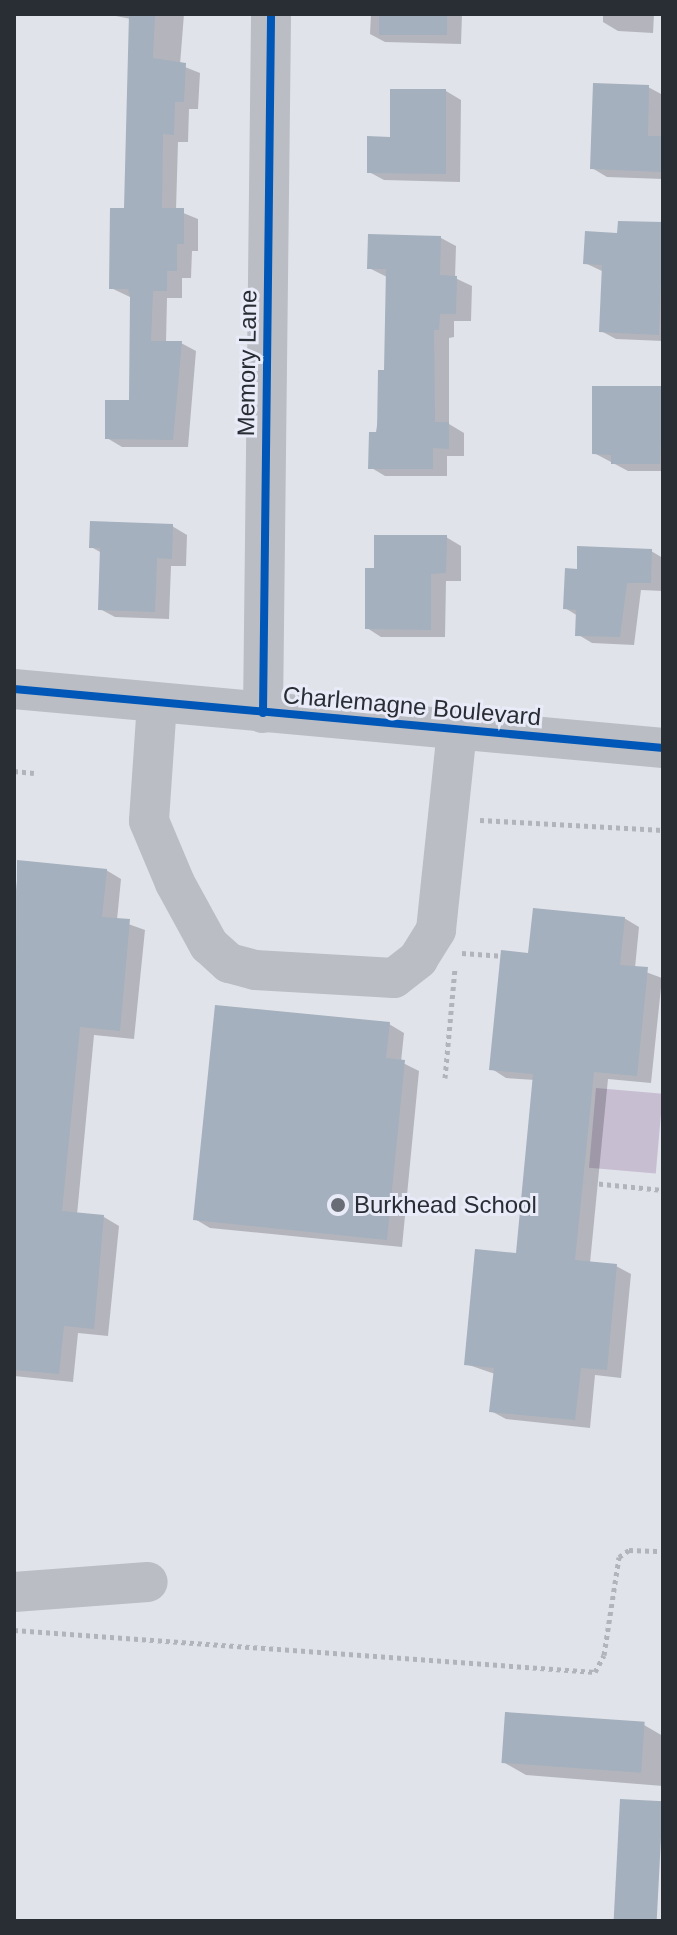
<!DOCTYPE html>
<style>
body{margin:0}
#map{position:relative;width:677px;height:1935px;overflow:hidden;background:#e1e3eb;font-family:Arial,sans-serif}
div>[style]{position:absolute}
.green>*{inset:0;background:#c7bed2;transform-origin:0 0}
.shadow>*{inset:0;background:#0003}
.building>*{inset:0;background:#a4b0bd;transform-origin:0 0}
.path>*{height:5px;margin-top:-2.5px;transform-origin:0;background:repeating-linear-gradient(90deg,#b1b4bb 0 4px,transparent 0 8px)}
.minor>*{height:40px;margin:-20px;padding:0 20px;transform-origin:20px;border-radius:20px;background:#babdc4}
.cycleway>*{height:8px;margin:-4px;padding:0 4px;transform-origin:4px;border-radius:4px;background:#0057b8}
.dots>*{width:22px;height:22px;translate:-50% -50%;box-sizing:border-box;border:4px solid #e9ecf8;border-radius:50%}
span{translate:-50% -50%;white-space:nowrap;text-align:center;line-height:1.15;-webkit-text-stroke:6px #e9ecf8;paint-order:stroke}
.street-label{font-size:24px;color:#292e35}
.poi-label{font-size:24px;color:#292e35}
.left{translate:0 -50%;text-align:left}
.frame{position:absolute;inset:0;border:16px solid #292e35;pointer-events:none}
</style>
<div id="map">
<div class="green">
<i style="left:596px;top:1088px;width:67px;height:80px;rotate:5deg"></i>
</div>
<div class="shadow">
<i style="clip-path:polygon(106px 14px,184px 14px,180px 65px,200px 73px,198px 109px,189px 109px,188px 142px,178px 142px,176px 210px,198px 219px,198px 251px,192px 251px,191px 278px,182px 278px,182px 298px,167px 298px,166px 343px,181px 343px,196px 351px,188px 447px,122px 447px,107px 438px,132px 402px,130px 297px,111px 288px,126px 210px,131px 19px)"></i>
<i style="clip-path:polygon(371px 14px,462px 14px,461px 44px,385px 42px,370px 34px)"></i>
<i style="clip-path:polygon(603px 14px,654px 14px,653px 33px,618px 31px,603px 22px)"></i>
<i style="clip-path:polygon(648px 87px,663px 95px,663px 179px,607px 177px,592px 168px)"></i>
<i style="clip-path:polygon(446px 91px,461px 100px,460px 182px,384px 180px,369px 172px,392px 139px)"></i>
<i style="clip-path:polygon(620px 223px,663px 224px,663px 341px,616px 339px,601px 331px,604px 272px,585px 263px,619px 235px)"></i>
<i style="clip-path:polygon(441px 238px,456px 246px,455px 278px,472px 286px,471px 321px,454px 321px,454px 337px,449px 338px,449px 424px,464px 433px,464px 456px,447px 456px,447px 476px,385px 476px,370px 467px,386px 372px,387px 277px,369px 268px)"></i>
<i style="clip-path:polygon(594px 388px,663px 388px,663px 471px,628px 471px,594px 453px)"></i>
<i style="clip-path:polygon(172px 526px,187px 535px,186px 566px,171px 566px,169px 619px,115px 617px,100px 609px,102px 553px,91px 547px)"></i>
<i style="clip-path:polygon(446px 537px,461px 546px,461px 581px,446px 581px,445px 637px,381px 637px,367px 628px,376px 570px)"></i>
<i style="clip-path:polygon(651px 551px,663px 558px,663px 591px,641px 590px,634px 645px,592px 643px,577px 634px,578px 616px,565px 608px,579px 571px)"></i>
<i style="clip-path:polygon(19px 862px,106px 870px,121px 879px,117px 920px,145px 930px,134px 1039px,94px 1035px,77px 1215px,104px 1217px,119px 1226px,108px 1336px,78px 1333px,73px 1382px,14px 1376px,14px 909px)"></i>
<i style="clip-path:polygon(624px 918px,639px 927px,635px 968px,662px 978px,651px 1083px,608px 1079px,590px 1263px,616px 1266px,631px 1274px,621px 1378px,595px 1375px,590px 1428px,506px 1419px,491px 1411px,495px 1374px,466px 1364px,517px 1256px,535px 1080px,506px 1078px,492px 1069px,530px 955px)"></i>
<i style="clip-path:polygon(389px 1024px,404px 1033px,401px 1062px,419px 1071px,402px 1247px,210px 1228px,195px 1219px)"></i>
<i style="clip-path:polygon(644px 1725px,663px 1736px,663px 1786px,526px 1775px,503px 1762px)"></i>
</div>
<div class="building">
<i style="clip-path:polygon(129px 14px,155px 14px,153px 58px,186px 63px,184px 102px,175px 102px,174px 135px,163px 134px,162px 208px,184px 208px,184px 244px,177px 244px,177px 271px,167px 271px,167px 291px,153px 291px,151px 341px,182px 341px,173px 440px,105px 439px,105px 400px,129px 400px,130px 297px,128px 289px,109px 289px,110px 208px,124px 208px)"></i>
<i style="left:379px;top:14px;width:68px;height:21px"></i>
<i style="clip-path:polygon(593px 83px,649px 85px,648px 136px,663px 136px,663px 172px,590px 169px)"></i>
<i style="clip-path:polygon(390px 89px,446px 89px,446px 174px,367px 173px,367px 136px,390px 137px)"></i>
<i style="clip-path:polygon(618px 221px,663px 222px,659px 335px,599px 332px,602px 265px,583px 264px,585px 231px,617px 233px)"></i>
<i style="clip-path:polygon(368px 234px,441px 236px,440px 275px,457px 276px,456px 314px,440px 314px,439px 330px,434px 330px,435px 422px,449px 422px,449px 449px,433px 448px,433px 469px,368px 469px,369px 432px,377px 432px,378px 370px,384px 370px,386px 269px,367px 269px)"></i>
<i style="clip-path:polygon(592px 386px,663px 386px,660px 464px,611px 464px,611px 455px,592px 454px)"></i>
<i style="clip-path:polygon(90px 521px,173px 524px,172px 559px,157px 558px,155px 612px,98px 610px,100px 548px,89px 548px)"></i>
<i style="clip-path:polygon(374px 535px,447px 535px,446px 573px,431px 574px,431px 630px,365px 629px,365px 568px,374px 568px)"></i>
<i style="clip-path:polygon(577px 546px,652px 549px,651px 583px,627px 583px,620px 637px,575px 636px,576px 610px,563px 609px,565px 568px,577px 569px)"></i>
<i style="clip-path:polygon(17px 860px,107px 869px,102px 917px,130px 919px,120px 1031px,80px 1027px,62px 1211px,104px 1215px,94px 1329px,64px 1326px,59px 1374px,14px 1370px)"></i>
<i style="clip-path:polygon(533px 908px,625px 917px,620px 965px,648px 967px,637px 1076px,594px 1072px,575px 1260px,617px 1264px,607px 1370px,581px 1368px,575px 1420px,489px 1412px,494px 1368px,464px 1365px,475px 1249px,516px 1253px,533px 1074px,489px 1070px,501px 950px,528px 953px)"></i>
<i style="clip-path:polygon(215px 1005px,390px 1022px,386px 1058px,405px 1060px,387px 1240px,193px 1220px)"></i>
<i style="left:505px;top:1712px;width:140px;height:51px;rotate:4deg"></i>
<i style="left:620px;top:1799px;width:43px;height:122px;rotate:3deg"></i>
</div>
<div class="path">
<i style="left:14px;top:771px;width:20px;rotate:6deg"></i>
<i style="left:480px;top:820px;width:183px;rotate:3.1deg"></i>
<i style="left:462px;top:953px;width:39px;rotate:4deg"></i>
<i style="left:445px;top:1078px;width:110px;rotate:-84.8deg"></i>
<i style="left:583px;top:1182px;width:80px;rotate:5.7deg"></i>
<i style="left:14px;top:1630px;width:583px;rotate:4.13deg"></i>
<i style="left:595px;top:1672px;width:19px;rotate:-62deg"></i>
<i style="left:604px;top:1655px;width:99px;rotate:-81.3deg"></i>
<i style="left:619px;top:1557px;width:12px;rotate:-35deg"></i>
<i style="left:629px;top:1550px;width:34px;rotate:2deg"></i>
</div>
<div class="minor">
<i style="left:14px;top:689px;width:652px;rotate:5.19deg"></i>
<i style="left:157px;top:703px;width:118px;rotate:93.9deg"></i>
<i style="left:149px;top:821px;width:67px;rotate:67.2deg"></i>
<i style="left:175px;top:883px;width:71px;rotate:61.3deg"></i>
<i style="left:209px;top:945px;width:27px;rotate:42deg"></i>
<i style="left:229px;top:963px;width:27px;rotate:15deg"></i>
<i style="left:255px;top:970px;width:139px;rotate:3.3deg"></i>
<i style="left:394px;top:978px;width:31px;rotate:-38deg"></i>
<i style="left:418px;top:959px;width:34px;rotate:-58deg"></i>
<i style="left:436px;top:930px;width:201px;rotate:-84deg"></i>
<i style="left:263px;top:713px;width:699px;rotate:-89.34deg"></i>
<i style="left:14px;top:1592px;width:134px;rotate:-4.3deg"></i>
</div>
<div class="cycleway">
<i style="left:14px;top:689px;width:652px;rotate:5.19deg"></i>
<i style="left:263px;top:713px;width:699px;rotate:-89.34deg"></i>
</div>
<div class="dots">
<i style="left:338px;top:1205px;background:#696d75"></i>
</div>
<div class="street-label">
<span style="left:247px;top:363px;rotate:-89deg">Memory Lane</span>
<span style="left:412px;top:706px;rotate:5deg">Charlemagne Boulevard</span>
</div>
<div class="poi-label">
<span class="left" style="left:354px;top:1205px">Burkhead School</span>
</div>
<div class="frame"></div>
</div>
